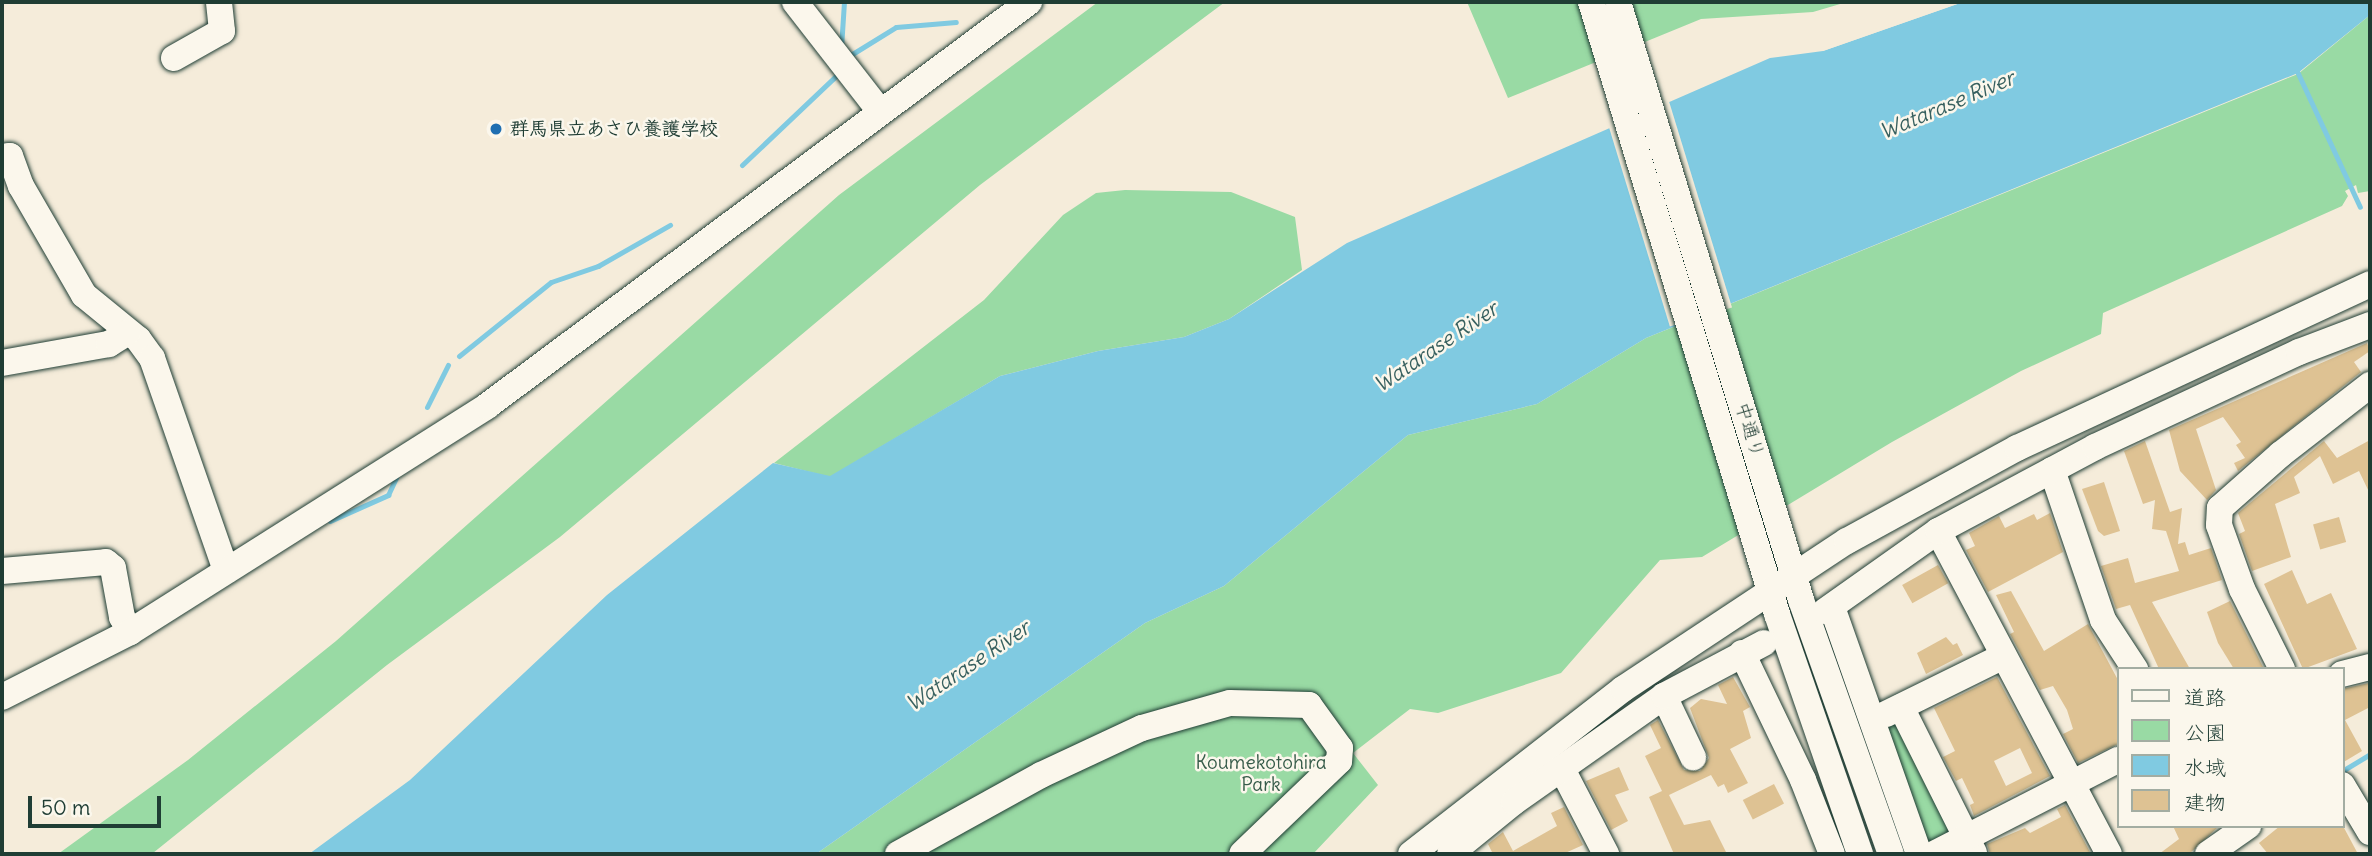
<!DOCTYPE html>
<meta charset="utf-8">
<style>
body{margin:0}
#map{position:relative;width:2372px;height:856px;overflow:hidden;background:#f5ecda;font-family:Delius,"Klee One",sans-serif}
div>[style]{position:absolute}
.green>*{inset:0;background:#99daa4}
.water>*{inset:0;background:#80cae1}
.pier>*{inset:0;background:#f5ecda;transform-origin:0 0}
.stream>*{height:5px;margin:-2.5px;padding:0 2.5px;transform-origin:2.5px;border-radius:2.5px;background:#80cae1}
.building>*{inset:0;background:#dec293;transform-origin:0 0}
.roads{filter:drop-shadow(0 0 2px #1f3d34) drop-shadow(0 0 2px #1f3d34)}
.minor>*{height:26px;margin:-13px;padding:0 13px;transform-origin:13px;border-radius:13px;background:#fbf7ec}
.dots>*{width:19px;height:19px;translate:-50% -50%;box-sizing:border-box;border:4px solid #fbf7ec;border-radius:50%}
span{translate:-50% -50%;white-space:nowrap;text-align:center;line-height:1.15;-webkit-text-stroke:5px #fbf7ec;paint-order:stroke}
.poi-label{font-size:19px;color:#1f3d34;font-weight:700}
.left{translate:0 -50%;text-align:left}
.street-label{font-size:19px;color:#1f3d34}
.park-label{font-size:19px;color:#375c4a}
.water-label{font-size:21px;color:#37605f;font-style:italic}
.frame{position:absolute;inset:0;border:4px solid #1f3d34;pointer-events:none}
.legend{position:absolute;left:2117px;top:667px;width:228px;height:161px;box-sizing:border-box;background:#fbf7ec;border:2px solid #a3ada2;margin:0;padding:9px 12px;list-style:none;font-size:21px;color:#1f3d34}
.legend li{display:flex;align-items:center;gap:14px;height:35px}
.legend b{width:35px;border:2px solid #a3ada2}
.scale{position:absolute;left:28px;top:796px;width:133px;height:32px;box-sizing:border-box;border:4px solid #1f3d34;border-top:0;padding-left:9px;font-size:21px;line-height:24px;white-space:nowrap;color:#1f3d34;-webkit-text-stroke:5px #fbf7ec;paint-order:stroke}
</style>
<div id="map">
<div class="green">
<i style="clip-path:polygon(1098px 2px,1225px 2px,980px 185px,560px 537px,387px 665px,153px 853px,58px 854px,188px 760px,336px 641px,839px 195px)"></i>
<i style="clip-path:polygon(1467px 2px,1847px 2px,1813px 12px,1701px 19px,1508px 98px)"></i>
<i style="clip-path:polygon(2370px 15px,2370px 191px,2358px 193px,2356px 185px,2345px 191px,2348px 196px,2342px 206px,2103px 313px,2101px 334px,2021px 371px,1892px 442px,1702px 557px,1660px 560px,1561px 673px,1438px 713px,1410px 709px,1353px 753px,1378px 785px,1313px 854px,816px 854px,1145px 623px,1224px 586px,1408px 435px,1537px 404px,1646px 338px,2298px 74px)"></i>
<i style="clip-path:polygon(1125px 190px,1231px 192px,1295px 217px,1302px 270px,1229px 319px,1184px 337px,1098px 351px,1000px 376px,830px 477px,774px 463px,984px 300px,1063px 215px,1096px 193px)"></i>
<i style="clip-path:polygon(1896px 718px,1956px 829px,1931px 850px,1882px 725px)"></i>
</div>
<div class="water">
<i style="clip-path:polygon(1963px 2px,2370px 2px,2370px 15px,2298px 73px,1646px 338px,1537px 404px,1408px 435px,1224px 586px,1145px 623px,816px 854px,309px 854px,410px 780px,607px 595px,773px 463px,830px 476px,1000px 376px,1098px 351px,1184px 337px,1229px 319px,1347px 243px,1770px 58px,1823px 51px)"></i>
</div>
<div class="pier">
<i style="clip-path:polygon(1952px 2px,1963px 2px,1823px 51px,1822px 47px)"></i>
<i style="left:1668px;top:98px;width:219px;height:65px;rotate:73deg"></i>
</div>
<div class="stream">
<i style="left:841px;top:48px;width:46px;rotate:-86.3deg"></i>
<i style="left:849px;top:56px;width:55px;rotate:-31.7deg"></i>
<i style="left:896px;top:27px;width:60px;rotate:-4.8deg"></i>
<i style="left:2295px;top:67px;width:154px;rotate:65.1deg"></i>
<i style="left:742px;top:165px;width:131px;rotate:-43.5deg"></i>
<i style="left:459px;top:356px;width:118px;rotate:-38.8deg"></i>
<i style="left:551px;top:282px;width:50px;rotate:-18.8deg"></i>
<i style="left:598px;top:266px;width:83px;rotate:-29.7deg"></i>
<i style="left:427px;top:407px;width:47px;rotate:-63.4deg"></i>
<i style="left:330px;top:521px;width:64px;rotate:-24.1deg"></i>
<i style="left:388px;top:495px;width:19px;rotate:-65deg"></i>
<i style="left:2342px;top:771px;width:33px;rotate:-31deg"></i>
</div>
<div class="building">
<i style="clip-path:polygon(2367px 343px,2370px 351px,2354px 362px,2361px 372px,2238px 471px,2234px 463px,2245px 458px,2236px 445px,2241px 442px,2223px 417px,2196px 429px,2216px 490px,2207px 500px,2180px 471px,2169px 430px)"></i>
<i style="clip-path:polygon(2370px 440px,2370px 494px,2359px 471px,2333px 484px,2320px 456px,2294px 477px,2300px 493px,2275px 504px,2291px 557px,2252px 571px,2239px 534px,2245px 531px,2238px 513px,2324px 441px,2337px 458px)"></i>
<i style="clip-path:polygon(2145px 441px,2170px 512px,2182px 508px,2178px 544px,2185px 542px,2189px 555px,2211px 548px,2222px 580px,2152px 602px,2190px 669px,2159px 669px,2130px 605px,2116px 609px,2101px 566px,2128px 558px,2135px 583px,2179px 571px,2166px 531px,2152px 529px,2155px 500px,2143px 504px,2124px 451px)"></i>
<i style="clip-path:polygon(2104px 482px,2120px 531px,2104px 536px,2098px 531px,2082px 489px)"></i>
<i style="clip-path:polygon(2050px 513px,2063px 552px,1988px 592px,1966px 550px,1975px 546px,1969px 533px,1999px 516px,2005px 528px,2034px 514px,2037px 520px)"></i>
<i style="left:2339px;top:517px;width:26px;height:27px;rotate:74deg"></i>
<i style="left:1938px;top:565px;width:21px;height:41px;rotate:61deg"></i>
<i style="clip-path:polygon(2292px 570px,2307px 604px,2331px 593px,2357px 649px,2303px 669px,2264px 584px)"></i>
<i style="clip-path:polygon(2011px 591px,2044px 651px,2088px 624px,2118px 680px,2118px 744px,2078px 763px,2063px 734px,2073px 729px,2067px 710px,2053px 686px,2040px 690px,2010px 634px,2014px 632px,1996px 595px)"></i>
<i style="clip-path:polygon(2230px 601px,2264px 669px,2234px 669px,2218px 643px,2207px 612px)"></i>
<i style="clip-path:polygon(1946px 637px,1953px 645px,1957px 643px,1963px 655px,1926px 674px,1917px 653px)"></i>
<i style="clip-path:polygon(1733px 677px,1750px 707px,1743px 711px,1751px 738px,1730px 749px,1748px 783px,1728px 793px,1724px 784px,1718px 787px,1711px 775px,1669px 795px,1684px 825px,1710px 820px,1727px 854px,1674px 854px,1649px 797px,1662px 791px,1645px 756px,1661px 748px,1650px 725px,1658px 720px,1684px 770px,1700px 771px,1709px 758px,1690px 708px,1701px 699px,1727px 704px,1718px 685px)"></i>
<i style="clip-path:polygon(evenodd,1997px 677px,2050px 776px,1974px 816px,1970px 805px,1974px 803px,1962px 778px,1956px 781px,1943px 757px,1955px 751px,1934px 708px,1997px 677px,2020px 748px,2032px 773px,2006px 786px,1994px 761px,2020px 748px)"></i>
<i style="clip-path:polygon(2369px 683px,2370px 707px,2345px 720px,2362px 751px,2342px 763px,2342px 689px)"></i>
<i style="clip-path:polygon(1619px 767px,1629px 790px,1615px 795px,1628px 821px,1611px 830px,1586px 781px)"></i>
<i style="left:1774px;top:784px;width:22px;height:35px;rotate:63deg"></i>
<i style="clip-path:polygon(2065px 805px,2091px 854px,1990px 854px,1987px 844px,2025px 828px,2030px 833px,2061px 817px,2057px 809px)"></i>
<i style="clip-path:polygon(1564px 807px,1583px 845px,1563px 854px,1493px 854px,1488px 844px,1503px 832px,1513px 851px,1557px 826px,1551px 813px)"></i>
<i style="clip-path:polygon(2173px 826px,2216px 826px,2217px 828px,2189px 854px,2159px 854px,2179px 839px)"></i>
<i style="clip-path:polygon(2280px 826px,2343px 826px,2358px 854px,2268px 854px,2259px 843px)"></i>
</div>
<div class="roads">
<div class="minor">
<i style="left:795px;top:2px;width:138px;rotate:52.1deg"></i>
<i style="left:1591px;top:2px;width:640px;rotate:73.09deg"></i>
<i style="left:1777px;top:614px;width:254px;rotate:70.9deg"></i>
<i style="left:1618px;top:2px;width:625px;rotate:72.98deg"></i>
<i style="left:1801px;top:600px;width:269px;rotate:70.5deg"></i>
<i style="left:174px;top:58px;width:55px;rotate:-29.4deg"></i>
<i style="left:222px;top:31px;width:29px;rotate:-96deg"></i>
<i style="left:2px;top:157px;width:8px;rotate:-7deg"></i>
<i style="left:10px;top:156px;width:32px;rotate:70deg"></i>
<i style="left:21px;top:186px;width:126px;rotate:60deg"></i>
<i style="left:84px;top:295px;width:70px;rotate:39.2deg"></i>
<i style="left:138px;top:339px;width:24px;rotate:54deg"></i>
<i style="left:152px;top:358px;width:225px;rotate:70.8deg"></i>
<i style="left:2px;top:363px;width:109px;rotate:-10.1deg"></i>
<i style="left:109px;top:344px;width:22px;rotate:-32deg"></i>
<i style="left:2052px;top:470px;width:158px;rotate:71.2deg"></i>
<i style="left:2103px;top:620px;width:59px;rotate:56.9deg"></i>
<i style="left:1938px;top:531px;width:365px;rotate:62.1deg"></i>
<i style="left:2px;top:571px;width:104px;rotate:-4.9deg"></i>
<i style="left:106px;top:562px;width:9px;rotate:41deg"></i>
<i style="left:113px;top:568px;width:50px;rotate:79.6deg"></i>
<i style="left:122px;top:617px;width:17px;rotate:62deg"></i>
<i style="left:1832px;top:607px;width:262px;rotate:70.6deg"></i>
<i style="left:1825px;top:611px;width:138px;rotate:-35.3deg"></i>
<i style="left:1938px;top:531px;width:178px;rotate:-28.1deg"></i>
<i style="left:2095px;top:447px;width:225px;rotate:-25deg"></i>
<i style="left:2299px;top:352px;width:76px;rotate:-20.8deg"></i>
<i style="left:1742px;top:653px;width:141px;rotate:64.3deg"></i>
<i style="left:1803px;top:780px;width:79px;rotate:68.6deg"></i>
<i style="left:2282px;top:669px;width:89px;rotate:-116.6deg"></i>
<i style="left:2242px;top:589px;width:68px;rotate:-109.8deg"></i>
<i style="left:2219px;top:525px;width:17px;rotate:-87deg"></i>
<i style="left:2220px;top:508px;width:81px;rotate:-41.5deg"></i>
<i style="left:2281px;top:454px;width:113px;rotate:-37.8deg"></i>
<i style="left:2342px;top:674px;width:29px;rotate:-14deg"></i>
<i style="left:1664px;top:696px;width:68px;rotate:64.6deg"></i>
<i style="left:2px;top:697px;width:144px;rotate:-26.9deg"></i>
<i style="left:130px;top:632px;width:423px;rotate:-32.3deg"></i>
<i style="left:487px;top:406px;width:676px;rotate:-36.7deg"></i>
<i style="left:1901px;top:707px;width:163px;rotate:63.4deg"></i>
<i style="left:1886px;top:714px;width:131px;rotate:-26.2deg"></i>
<i style="left:1562px;top:769px;width:96px;rotate:62.6deg"></i>
<i style="left:2342px;top:785px;width:55px;rotate:59.2deg"></i>
<i style="left:898px;top:854px;width:163px;rotate:-28.9deg"></i>
<i style="left:1041px;top:775px;width:111px;rotate:-25deg"></i>
<i style="left:1142px;top:728px;width:91px;rotate:-15.9deg"></i>
<i style="left:1230px;top:703px;width:79px;rotate:1.5deg"></i>
<i style="left:1309px;top:705px;width:53px;rotate:54.2deg"></i>
<i style="left:1340px;top:748px;width:13px;rotate:94deg"></i>
<i style="left:1339px;top:761px;width:134px;rotate:136.2deg"></i>
<i style="left:1411px;top:854px;width:269px;rotate:-37.9deg"></i>
<i style="left:1623px;top:689px;width:268px;rotate:-33.5deg"></i>
<i style="left:1847px;top:541px;width:194px;rotate:-28.7deg"></i>
<i style="left:2017px;top:448px;width:389px;rotate:-24.9deg"></i>
<i style="left:1450px;top:854px;width:82px;rotate:-39.1deg"></i>
<i style="left:1514px;top:802px;width:184px;rotate:-35.2deg"></i>
<i style="left:1664px;top:696px;width:113px;rotate:-27.9deg"></i>
<i style="left:1934px;top:854px;width:207px;rotate:-27.1deg"></i>
<i style="left:2208px;top:854px;width:49px;rotate:-35deg"></i>
</div>
</div>
<div class="dots">
<i style="left:496px;top:129px;background:#1f6fb2"></i>
</div>
<div class="poi-label">
<span class="left" style="left:510px;top:129px">群馬県立あさひ養護学校</span>
</div>
<div class="street-label">
<span style="left:1750px;top:430px;rotate:73deg">中通り</span>
</div>
<div class="park-label">
<span style="left:1261px;top:774px">Koumekotohira<br>Park</span>
</div>
<div class="water-label">
<span style="left:1947px;top:105px;rotate:-23deg">Watarase River</span>
<span style="left:1436px;top:347px;rotate:-34deg">Watarase River</span>
<span style="left:968px;top:666px;rotate:-34deg">Watarase River</span>
</div>
<div class="frame"></div>
<ul class="legend">
<li><b style="height:9px;background:#fbf7ec"></b>道路</li>
<li><b style="height:19px;background:#99daa4"></b>公園</li>
<li><b style="height:19px;background:#80cae1"></b>水域</li>
<li><b style="height:19px;background:#dec293"></b>建物</li>
</ul>
<div class="scale">50 m</div>
</div>
